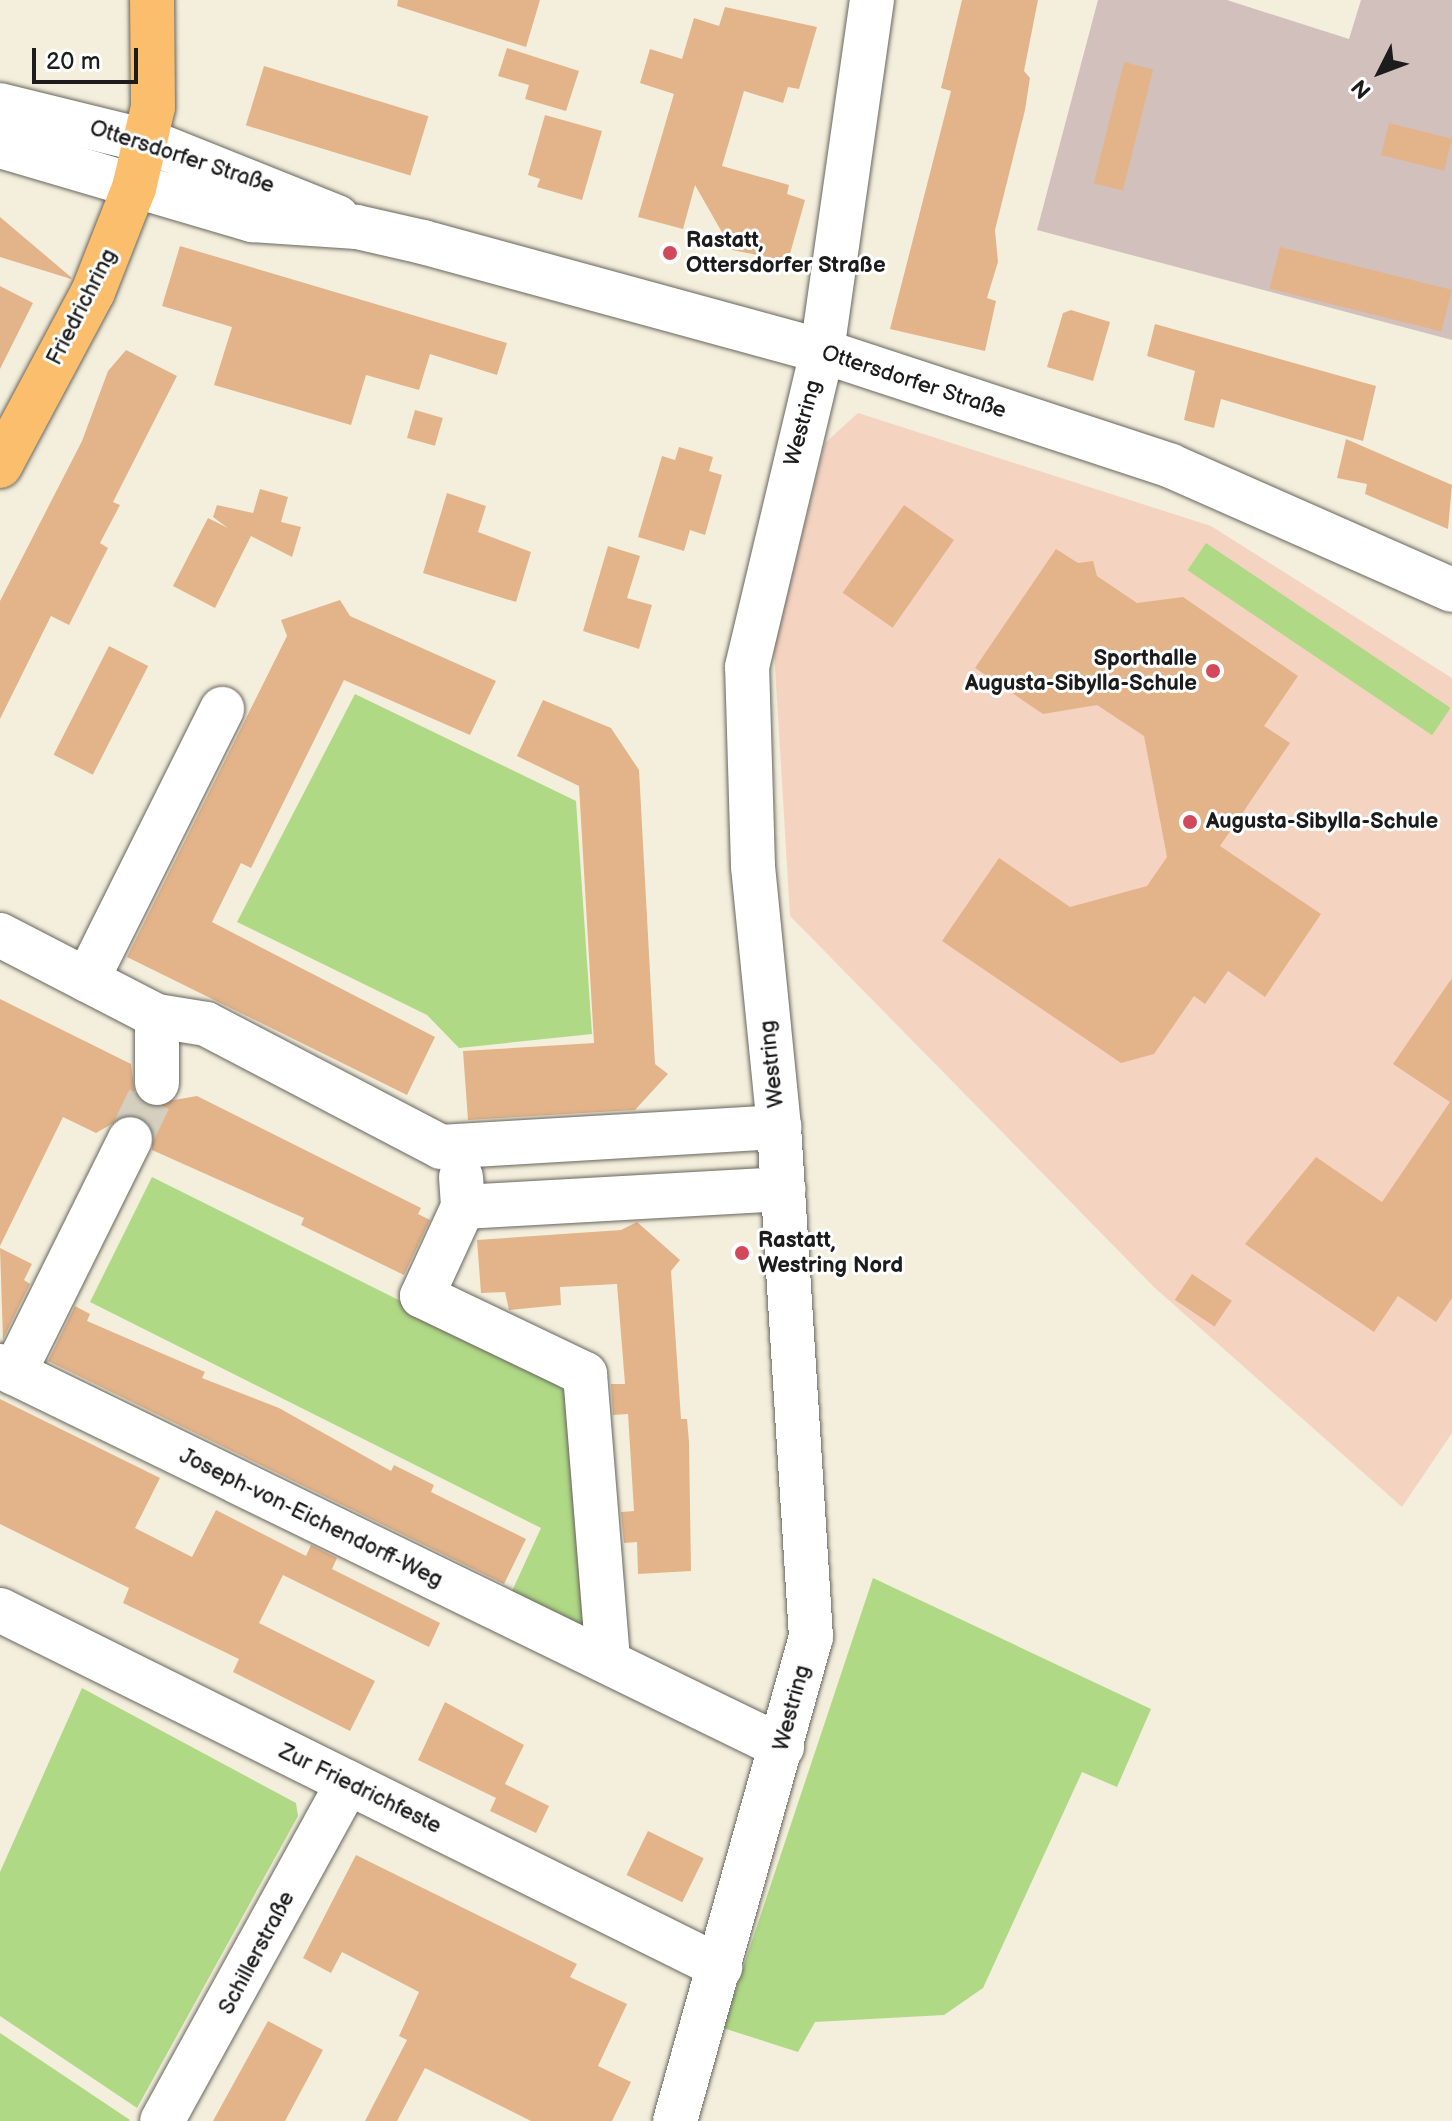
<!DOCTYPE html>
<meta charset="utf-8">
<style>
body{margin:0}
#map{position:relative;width:1452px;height:2121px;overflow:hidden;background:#f4efdc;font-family:"Balsamiq Sans",sans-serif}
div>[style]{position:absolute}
.built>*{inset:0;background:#f5d3c1}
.industrial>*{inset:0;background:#d1c0bc}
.green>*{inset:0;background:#afd985;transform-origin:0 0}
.building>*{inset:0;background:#e3b48a;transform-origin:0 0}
.minor-tunnel>*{height:44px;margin-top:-22px;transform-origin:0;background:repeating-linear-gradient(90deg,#d4cfbf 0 44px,transparent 0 66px)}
.roads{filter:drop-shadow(0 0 2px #68665f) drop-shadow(0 0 2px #68665f)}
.minor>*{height:44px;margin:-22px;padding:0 22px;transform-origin:22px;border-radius:22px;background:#fff}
.major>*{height:44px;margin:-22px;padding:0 22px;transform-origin:22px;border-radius:22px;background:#fabe6d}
.dots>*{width:22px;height:22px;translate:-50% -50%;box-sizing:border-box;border:4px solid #fff;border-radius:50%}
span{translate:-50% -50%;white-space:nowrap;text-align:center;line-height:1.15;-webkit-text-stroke:6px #fff;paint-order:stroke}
.street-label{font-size:22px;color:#1c1c1c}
.poi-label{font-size:22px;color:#1c1c1c;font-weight:700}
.left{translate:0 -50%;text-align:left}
.right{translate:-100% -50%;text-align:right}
.north{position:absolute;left:1340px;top:32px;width:80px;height:80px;-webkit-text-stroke:6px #fff;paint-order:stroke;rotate:228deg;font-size:22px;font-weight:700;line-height:32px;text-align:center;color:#1c1c1c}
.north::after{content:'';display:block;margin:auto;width:28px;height:36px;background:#1c1c1c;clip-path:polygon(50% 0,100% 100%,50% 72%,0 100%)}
.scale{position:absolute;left:32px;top:48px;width:106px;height:36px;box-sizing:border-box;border:4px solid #1c1c1c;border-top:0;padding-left:10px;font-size:24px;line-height:28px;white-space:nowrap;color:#1c1c1c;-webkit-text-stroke:6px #fff;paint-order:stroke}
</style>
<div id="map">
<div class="built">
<i style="clip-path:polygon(858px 413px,1211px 526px,1452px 678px,1452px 1433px,1402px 1507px,1155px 1288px,790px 916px,774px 650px,825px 443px)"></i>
</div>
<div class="industrial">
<i style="clip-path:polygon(1098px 0,1227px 0,1349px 39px,1361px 0,1452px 0,1452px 340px,1037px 230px)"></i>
</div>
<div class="green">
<i style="left:1206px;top:543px;width:295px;height:33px;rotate:34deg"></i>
<i style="clip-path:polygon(355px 694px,576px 801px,592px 1034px,459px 1048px,427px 1015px,237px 922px)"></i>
<i style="clip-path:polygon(152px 1177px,537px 1369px,562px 1389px,575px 1409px,593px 1611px,583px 1638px,507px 1602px,541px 1528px,90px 1302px)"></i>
<i style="clip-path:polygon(873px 1578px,1151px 1709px,1117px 1787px,1082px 1772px,983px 1988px,944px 2015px,815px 2022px,798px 2052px,723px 2028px)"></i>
<i style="clip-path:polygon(82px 1688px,296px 1803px,298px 1816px,137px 2108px,0 2016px,0 1872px)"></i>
<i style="clip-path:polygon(0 2033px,130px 2120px,129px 2121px,0 2121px)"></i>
</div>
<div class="building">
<i style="clip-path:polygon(398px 0,540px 0,526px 47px,397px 6px)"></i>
<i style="clip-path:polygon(962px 0,1038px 0,1024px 71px,1030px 78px,1025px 110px,995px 230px,998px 262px,987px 298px,996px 301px,985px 351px,890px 329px,951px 91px,941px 88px)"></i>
<i style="clip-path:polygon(725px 7px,817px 27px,799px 89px,788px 87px,783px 103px,744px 91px,722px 166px,789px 185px,787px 194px,805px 200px,788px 261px,732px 250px,695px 185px,683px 229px,638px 217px,674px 94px,640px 83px,650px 49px,682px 59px,694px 18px,719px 26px)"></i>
<i style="clip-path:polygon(507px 48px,579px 71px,566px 111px,525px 99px,529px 85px,498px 76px)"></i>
<i style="left:1124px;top:62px;width:30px;height:125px;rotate:14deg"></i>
<i style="left:264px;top:66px;width:172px;height:62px;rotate:17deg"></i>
<i style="clip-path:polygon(545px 115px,602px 131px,582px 200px,537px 187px,540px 179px,528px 175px)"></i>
<i style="left:1389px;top:123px;width:65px;height:33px;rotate:14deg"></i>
<i style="clip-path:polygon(0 217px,72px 278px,71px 279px,0 257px)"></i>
<i style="clip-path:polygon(180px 246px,507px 343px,497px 375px,430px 354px,419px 390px,366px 375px,351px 425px,214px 385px,232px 327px,162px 306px)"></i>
<i style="left:1280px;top:247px;width:177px;height:43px;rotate:14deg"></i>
<i style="clip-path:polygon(0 286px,33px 303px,0 369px)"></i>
<i style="clip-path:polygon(1071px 310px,1110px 322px,1093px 381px,1047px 367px,1063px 313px)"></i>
<i style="clip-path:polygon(1155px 324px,1376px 386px,1363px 441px,1221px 399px,1214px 428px,1184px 420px,1195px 371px,1147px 356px)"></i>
<i style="clip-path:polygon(126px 350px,177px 376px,113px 502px,120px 505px,100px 543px,108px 548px,69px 625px,51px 616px,0 719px,0 601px,82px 441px,108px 371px)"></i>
<i style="left:415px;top:410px;width:29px;height:29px;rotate:16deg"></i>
<i style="clip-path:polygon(1346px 439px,1452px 485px,1448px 529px,1365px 494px,1367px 484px,1337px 478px)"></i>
<i style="clip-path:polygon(679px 447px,713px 457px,709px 471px,722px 475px,705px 535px,690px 530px,684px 551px,638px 537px,662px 456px,675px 460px)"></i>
<i style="clip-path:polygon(260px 489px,288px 497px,281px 522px,301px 527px,292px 557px,251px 536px,215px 608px,173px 586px,208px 518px,228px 528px,213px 517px,217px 505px,253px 513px)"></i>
<i style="clip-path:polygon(447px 493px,486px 506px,478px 532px,531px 552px,516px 602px,423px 573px)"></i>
<i style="left:904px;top:505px;width:61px;height:107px;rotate:35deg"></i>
<i style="clip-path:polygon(608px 546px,640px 556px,627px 598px,652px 605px,639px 649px,583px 631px)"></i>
<i style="clip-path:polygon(1056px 549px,1078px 563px,1093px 561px,1097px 576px,1137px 603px,1183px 597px,1298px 676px,1264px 726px,1290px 743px,1220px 846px,1321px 914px,1265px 997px,1228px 971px,1205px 1004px,1194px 996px,1154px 1054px,1121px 1063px,942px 941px,999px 858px,1070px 907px,1147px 886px,1167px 857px,1144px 736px,1097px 705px,1043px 714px,975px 668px)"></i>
<i style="clip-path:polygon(340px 600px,350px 616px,496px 681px,470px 735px,344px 680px,251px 868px,241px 863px,212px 922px,435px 1037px,407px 1095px,127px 957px,287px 636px,281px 620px)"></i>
<i style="left:109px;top:646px;width:44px;height:122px;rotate:27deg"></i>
<i style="clip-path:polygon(543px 700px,611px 728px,639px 770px,655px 1064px,668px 1074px,635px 1110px,468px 1120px,463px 1051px,594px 1043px,579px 786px,517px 756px)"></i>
<i style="clip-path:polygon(1452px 978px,1452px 1298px,1436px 1322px,1398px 1296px,1374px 1332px,1245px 1244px,1316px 1157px,1382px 1202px,1450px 1102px,1393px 1064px)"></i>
<i style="clip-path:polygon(0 999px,131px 1064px,135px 1095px,145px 1105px,197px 1096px,421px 1208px,418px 1214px,430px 1220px,404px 1275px,301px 1225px,304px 1218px,152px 1150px,151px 1126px,129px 1114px,96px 1133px,63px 1117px,0 1246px)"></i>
<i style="clip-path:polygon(637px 1222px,680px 1260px,671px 1271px,681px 1419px,687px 1419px,689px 1442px,691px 1571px,638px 1574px,637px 1542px,624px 1543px,621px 1512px,634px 1511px,628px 1414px,613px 1415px,611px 1384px,625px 1384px,617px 1284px,560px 1287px,561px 1305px,509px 1310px,505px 1292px,481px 1293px,477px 1240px,621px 1230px)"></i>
<i style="clip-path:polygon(0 1248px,32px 1264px,24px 1280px,30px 1284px,3px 1339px)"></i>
<i style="left:1192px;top:1274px;width:48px;height:31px;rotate:34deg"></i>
<i style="clip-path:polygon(75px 1306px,90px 1314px,87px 1321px,205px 1372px,202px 1378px,279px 1408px,391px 1471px,394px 1465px,434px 1485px,431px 1492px,526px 1539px,504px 1584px,48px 1361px)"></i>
<i style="clip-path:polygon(0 1399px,160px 1478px,135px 1528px,192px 1557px,216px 1510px,306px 1556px,311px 1545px,337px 1558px,332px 1569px,440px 1623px,429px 1647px,283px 1575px,259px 1623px,375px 1681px,350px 1731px,233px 1672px,239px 1659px,123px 1603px,129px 1588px,0 1524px)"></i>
<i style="clip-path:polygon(445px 1702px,524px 1745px,505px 1784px,549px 1806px,536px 1833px,490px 1811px,496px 1798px,418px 1760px)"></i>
<i style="left:648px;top:1831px;width:62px;height:49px;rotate:26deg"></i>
<i style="clip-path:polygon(356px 1855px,577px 1964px,570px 1977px,627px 2004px,598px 2066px,631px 2082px,612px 2121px,531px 2121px,425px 2068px,397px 2121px,365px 2121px,407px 2040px,399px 2036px,419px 1992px,342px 1952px,331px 1973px,303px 1958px)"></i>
<i style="clip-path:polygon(268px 2021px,323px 2050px,285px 2121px,213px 2121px)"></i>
</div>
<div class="minor-tunnel">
<i style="left:130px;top:1139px;width:62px;rotate:-64.3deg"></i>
</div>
<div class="roads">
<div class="minor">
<i style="left:0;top:105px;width:151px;rotate:13.8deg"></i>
<i style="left:147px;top:141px;width:205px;rotate:21.8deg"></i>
<i style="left:0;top:146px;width:263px;rotate:16.4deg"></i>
<i style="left:252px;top:220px;width:105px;rotate:3.8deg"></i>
<i style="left:357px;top:227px;width:68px;rotate:12.8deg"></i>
<i style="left:423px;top:242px;width:414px;rotate:15.3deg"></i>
<i style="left:822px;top:351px;width:367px;rotate:18.2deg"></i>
<i style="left:1171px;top:466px;width:307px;rotate:23.8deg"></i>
<i style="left:0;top:935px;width:177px;rotate:27.3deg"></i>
<i style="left:157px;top:1016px;width:50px;rotate:9.3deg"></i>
<i style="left:206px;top:1024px;width:265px;rotate:27.6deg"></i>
<i style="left:441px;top:1147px;width:339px;rotate:-3.4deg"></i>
<i style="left:87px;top:980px;width:303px;rotate:-63.5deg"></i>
<i style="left:157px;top:1016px;width:67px;rotate:90deg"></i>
<i style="left:461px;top:1177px;width:30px;rotate:86deg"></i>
<i style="left:463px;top:1207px;width:321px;rotate:-3.2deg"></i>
<i style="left:463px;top:1207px;width:98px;rotate:114.7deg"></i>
<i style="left:422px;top:1296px;width:181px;rotate:25.6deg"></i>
<i style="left:585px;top:1374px;width:289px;rotate:85.4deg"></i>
<i style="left:0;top:1366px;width:870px;rotate:25.98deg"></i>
<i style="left:14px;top:1373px;width:261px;rotate:-63.6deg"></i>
<i style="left:0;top:1610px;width:804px;rotate:26.37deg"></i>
<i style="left:162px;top:2121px;width:386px;rotate:-61.2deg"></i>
<i style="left:675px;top:2121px;width:503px;rotate:-74.31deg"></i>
<i style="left:811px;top:1637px;width:511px;rotate:-93.59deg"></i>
<i style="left:779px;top:1127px;width:262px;rotate:-95.7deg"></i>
<i style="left:753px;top:866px;width:199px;rotate:-91.7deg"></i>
<i style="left:747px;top:667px;width:325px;rotate:-76.6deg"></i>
<i style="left:822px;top:351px;width:355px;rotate:-81.9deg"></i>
</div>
<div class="major">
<i style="left:0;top:466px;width:197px;rotate:-61.9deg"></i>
<i style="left:93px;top:292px;width:112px;rotate:-68.5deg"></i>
<i style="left:134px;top:188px;width:83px;rotate:-76.8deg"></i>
<i style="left:153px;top:107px;width:107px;rotate:-90.5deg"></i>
</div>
</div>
<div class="dots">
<i style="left:670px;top:253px;background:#d1495b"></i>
<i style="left:1213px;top:671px;background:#d1495b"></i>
<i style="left:1190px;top:822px;background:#d1495b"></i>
<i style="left:742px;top:1253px;background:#d1495b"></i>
</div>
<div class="street-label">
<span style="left:182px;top:157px;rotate:18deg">Ottersdorfer Straße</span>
<span style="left:82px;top:307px;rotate:-63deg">Friedrichring</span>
<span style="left:914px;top:382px;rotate:18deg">Ottersdorfer Straße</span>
<span style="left:803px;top:423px;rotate:-75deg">Westring</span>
<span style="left:772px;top:1064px;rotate:-96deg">Westring</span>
<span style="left:311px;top:1518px;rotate:26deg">Joseph-von-Eichendorff-Weg</span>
<span style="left:792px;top:1708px;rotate:-75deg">Westring</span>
<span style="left:360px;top:1789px;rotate:26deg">Zur Friedrichfeste</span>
<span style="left:257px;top:1953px;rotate:-62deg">Schillerstraße</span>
</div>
<div class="poi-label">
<span class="left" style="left:686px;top:253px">Rastatt,<br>Ottersdorfer Straße</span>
<span class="right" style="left:1197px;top:671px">Sporthalle<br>Augusta-Sibylla-Schule</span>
<span class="left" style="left:1206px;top:822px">Augusta-Sibylla-Schule</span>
<span class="left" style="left:758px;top:1253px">Rastatt,<br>Westring Nord</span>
</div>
<div class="north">N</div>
<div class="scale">20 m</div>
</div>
